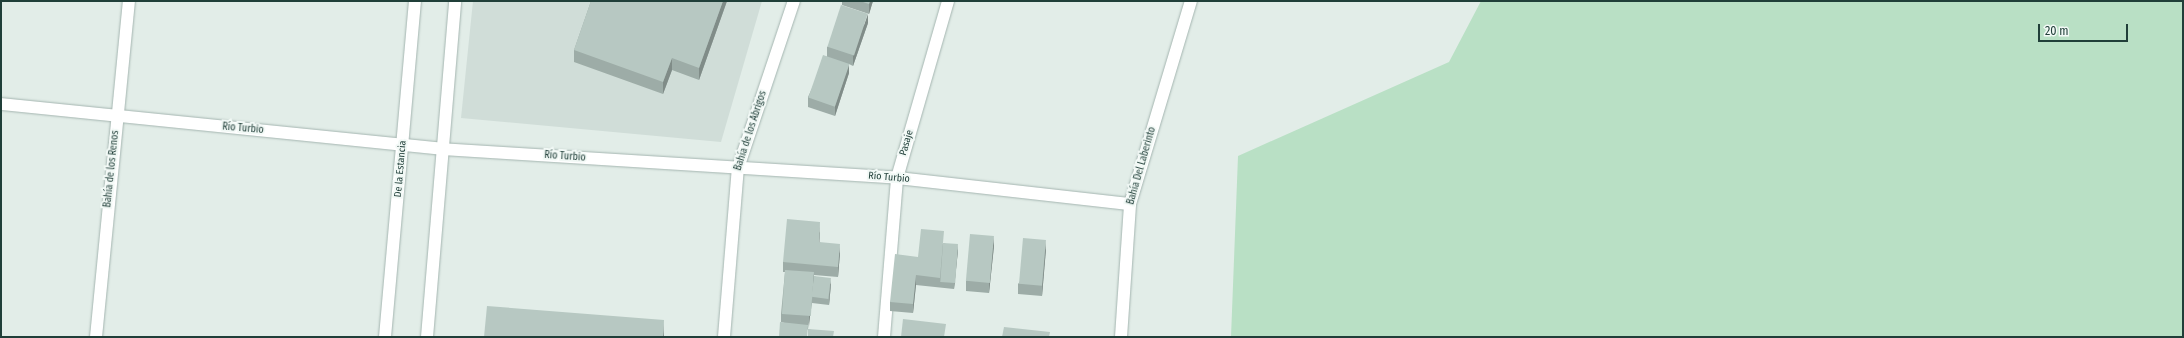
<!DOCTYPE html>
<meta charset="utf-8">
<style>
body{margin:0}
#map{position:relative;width:2184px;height:338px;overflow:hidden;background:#e2ede8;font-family:"Fira Sans Condensed",sans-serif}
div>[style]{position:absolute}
.built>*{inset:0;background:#d0ddd8}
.green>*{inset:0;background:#b9e0c5}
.roads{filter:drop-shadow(0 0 1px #a4b5b0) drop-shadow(0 0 1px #a4b5b0)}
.minor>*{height:12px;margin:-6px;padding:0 6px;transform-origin:6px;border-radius:6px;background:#fff}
.tertiary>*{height:12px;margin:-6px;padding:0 6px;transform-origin:6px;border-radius:6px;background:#fff}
.wall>*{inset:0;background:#9daca7}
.shaded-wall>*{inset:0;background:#808c88}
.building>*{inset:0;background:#b7c8c2;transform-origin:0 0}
span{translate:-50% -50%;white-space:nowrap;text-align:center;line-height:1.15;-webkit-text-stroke:4px #f2f9f6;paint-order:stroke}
.street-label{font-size:10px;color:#203f39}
.frame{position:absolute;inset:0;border:2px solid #203f39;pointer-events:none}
.scale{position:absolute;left:2038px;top:24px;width:90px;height:18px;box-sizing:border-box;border:2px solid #203f39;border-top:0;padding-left:5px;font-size:12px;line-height:14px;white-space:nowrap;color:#203f39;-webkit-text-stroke:3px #f2f9f6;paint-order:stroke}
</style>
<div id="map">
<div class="built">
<i style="clip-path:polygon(473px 1px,762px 1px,721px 142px,461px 118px)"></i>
</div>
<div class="green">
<i style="clip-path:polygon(1481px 1px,2183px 1px,2183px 337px,1231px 337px,1238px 156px,1449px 62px)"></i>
</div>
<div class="roads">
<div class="minor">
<i style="left:1px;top:104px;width:442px;rotate:5.8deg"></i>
<i style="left:441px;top:149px;width:457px;rotate:3.6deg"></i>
<i style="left:897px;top:178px;width:234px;rotate:6.4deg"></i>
<i style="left:96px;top:337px;width:338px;rotate:-84.4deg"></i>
<i style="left:724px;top:337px;width:170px;rotate:-85.3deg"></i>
<i style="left:738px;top:168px;width:176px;rotate:-71.5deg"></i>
<i style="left:884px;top:337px;width:160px;rotate:-85.3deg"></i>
<i style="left:897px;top:178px;width:184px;rotate:-73.9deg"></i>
<i style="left:1121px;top:337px;width:133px;rotate:-86.1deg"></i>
<i style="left:1130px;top:204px;width:212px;rotate:-73.3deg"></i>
</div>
<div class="tertiary">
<i style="left:385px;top:337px;width:337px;rotate:-84.9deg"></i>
<i style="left:427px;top:337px;width:337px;rotate:-85.2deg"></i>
</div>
</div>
<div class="wall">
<i style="clip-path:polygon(591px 1px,727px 1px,699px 80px,672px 70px,663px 94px,574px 62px,574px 50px)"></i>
<i style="clip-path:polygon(842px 1px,873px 1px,869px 14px,842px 5px)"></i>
<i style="clip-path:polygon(868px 23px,853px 66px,849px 64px,849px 73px,835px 116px,808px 107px,808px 97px,827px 56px,827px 47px)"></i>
<i style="clip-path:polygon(820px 232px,819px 242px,840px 253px,838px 277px,814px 275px,814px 276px,831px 284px,829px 305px,812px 303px,808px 329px,834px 337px,781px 322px,781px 314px,785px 272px,783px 272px,783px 262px)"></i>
<i style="clip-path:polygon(944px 243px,958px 250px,954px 289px,916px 285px,913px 313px,890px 311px,890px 302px,918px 257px)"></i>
<i style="clip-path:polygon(994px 246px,989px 293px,966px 291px,966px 281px)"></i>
<i style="clip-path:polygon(1046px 249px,1042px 296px,1018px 294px,1018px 284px)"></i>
</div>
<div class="shaded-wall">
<i style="clip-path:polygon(723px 1px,727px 1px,699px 80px,699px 68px)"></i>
<i style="clip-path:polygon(870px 1px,873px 1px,869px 14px,869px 4px)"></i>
<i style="clip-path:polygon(868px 14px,868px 23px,853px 66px,853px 56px)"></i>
<i style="clip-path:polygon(672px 58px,672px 70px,663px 94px,663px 82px)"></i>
<i style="clip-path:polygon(849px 64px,849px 73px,835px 116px,835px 106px)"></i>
<i style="clip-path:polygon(820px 222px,820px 232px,819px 251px,819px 242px)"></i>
<i style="clip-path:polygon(994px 236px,994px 246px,989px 293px,989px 283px)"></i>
<i style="clip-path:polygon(1046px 240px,1046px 249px,1042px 296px,1042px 287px)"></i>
<i style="clip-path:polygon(840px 244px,840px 253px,838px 277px,838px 267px)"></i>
<i style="clip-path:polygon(958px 244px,958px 250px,954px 289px,954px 283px)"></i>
<i style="clip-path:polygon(814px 272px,814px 282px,812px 297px,809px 326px,809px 317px)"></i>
<i style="clip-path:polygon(916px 275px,916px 285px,913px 313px,913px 304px)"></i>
<i style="clip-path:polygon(831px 278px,831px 284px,829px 305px,829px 299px)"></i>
<i style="clip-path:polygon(664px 320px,664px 337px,663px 337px)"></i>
</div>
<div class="building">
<i style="clip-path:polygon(591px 1px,723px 1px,699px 68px,672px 58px,663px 82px,574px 50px)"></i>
<i style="clip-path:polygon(860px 1px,870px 1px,869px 4px)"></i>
<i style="left:841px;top:5px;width:28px;height:44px;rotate:18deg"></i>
<i style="left:823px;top:55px;width:28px;height:45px;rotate:19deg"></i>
<i style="clip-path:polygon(787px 219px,820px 222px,819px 242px,840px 244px,838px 267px,783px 262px)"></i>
<i style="clip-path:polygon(921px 229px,944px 231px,940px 278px,916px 275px,913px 304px,890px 302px,895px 254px,918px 257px)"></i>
<i style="left:970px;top:234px;width:24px;height:47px;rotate:5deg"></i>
<i style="left:1023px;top:238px;width:23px;height:46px;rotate:5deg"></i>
<i style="left:943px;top:243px;width:15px;height:39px;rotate:4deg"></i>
<i style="left:785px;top:270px;width:29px;height:44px;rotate:4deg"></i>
<i style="left:814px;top:276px;width:17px;height:21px;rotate:7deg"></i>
<i style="clip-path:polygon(487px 306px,664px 320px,663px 337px,484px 337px)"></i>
<i style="clip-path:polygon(903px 319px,946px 324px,944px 337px,901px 337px)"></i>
<i style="clip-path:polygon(780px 322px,808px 325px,807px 337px,779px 337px)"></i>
<i style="clip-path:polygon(1004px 327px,1050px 332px,1049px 337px,1002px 337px)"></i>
<i style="clip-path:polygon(808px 329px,834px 331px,833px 337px,808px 337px)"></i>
</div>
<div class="street-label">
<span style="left:243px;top:129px;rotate:5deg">Río Turbio</span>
<span style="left:751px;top:131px;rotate:-72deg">Bahía de los Abrigos</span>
<span style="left:907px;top:143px;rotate:-74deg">Pasaje</span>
<span style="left:565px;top:157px;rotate:4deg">Río Turbio</span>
<span style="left:1142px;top:166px;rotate:-74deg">Bahía Del Laberinto</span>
<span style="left:112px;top:169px;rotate:-84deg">Bahía de los Renos</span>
<span style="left:401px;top:169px;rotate:-85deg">De la Estancia</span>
<span style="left:889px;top:178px;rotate:5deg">Río Turbio</span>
</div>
<div class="frame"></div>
<div class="scale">20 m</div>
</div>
